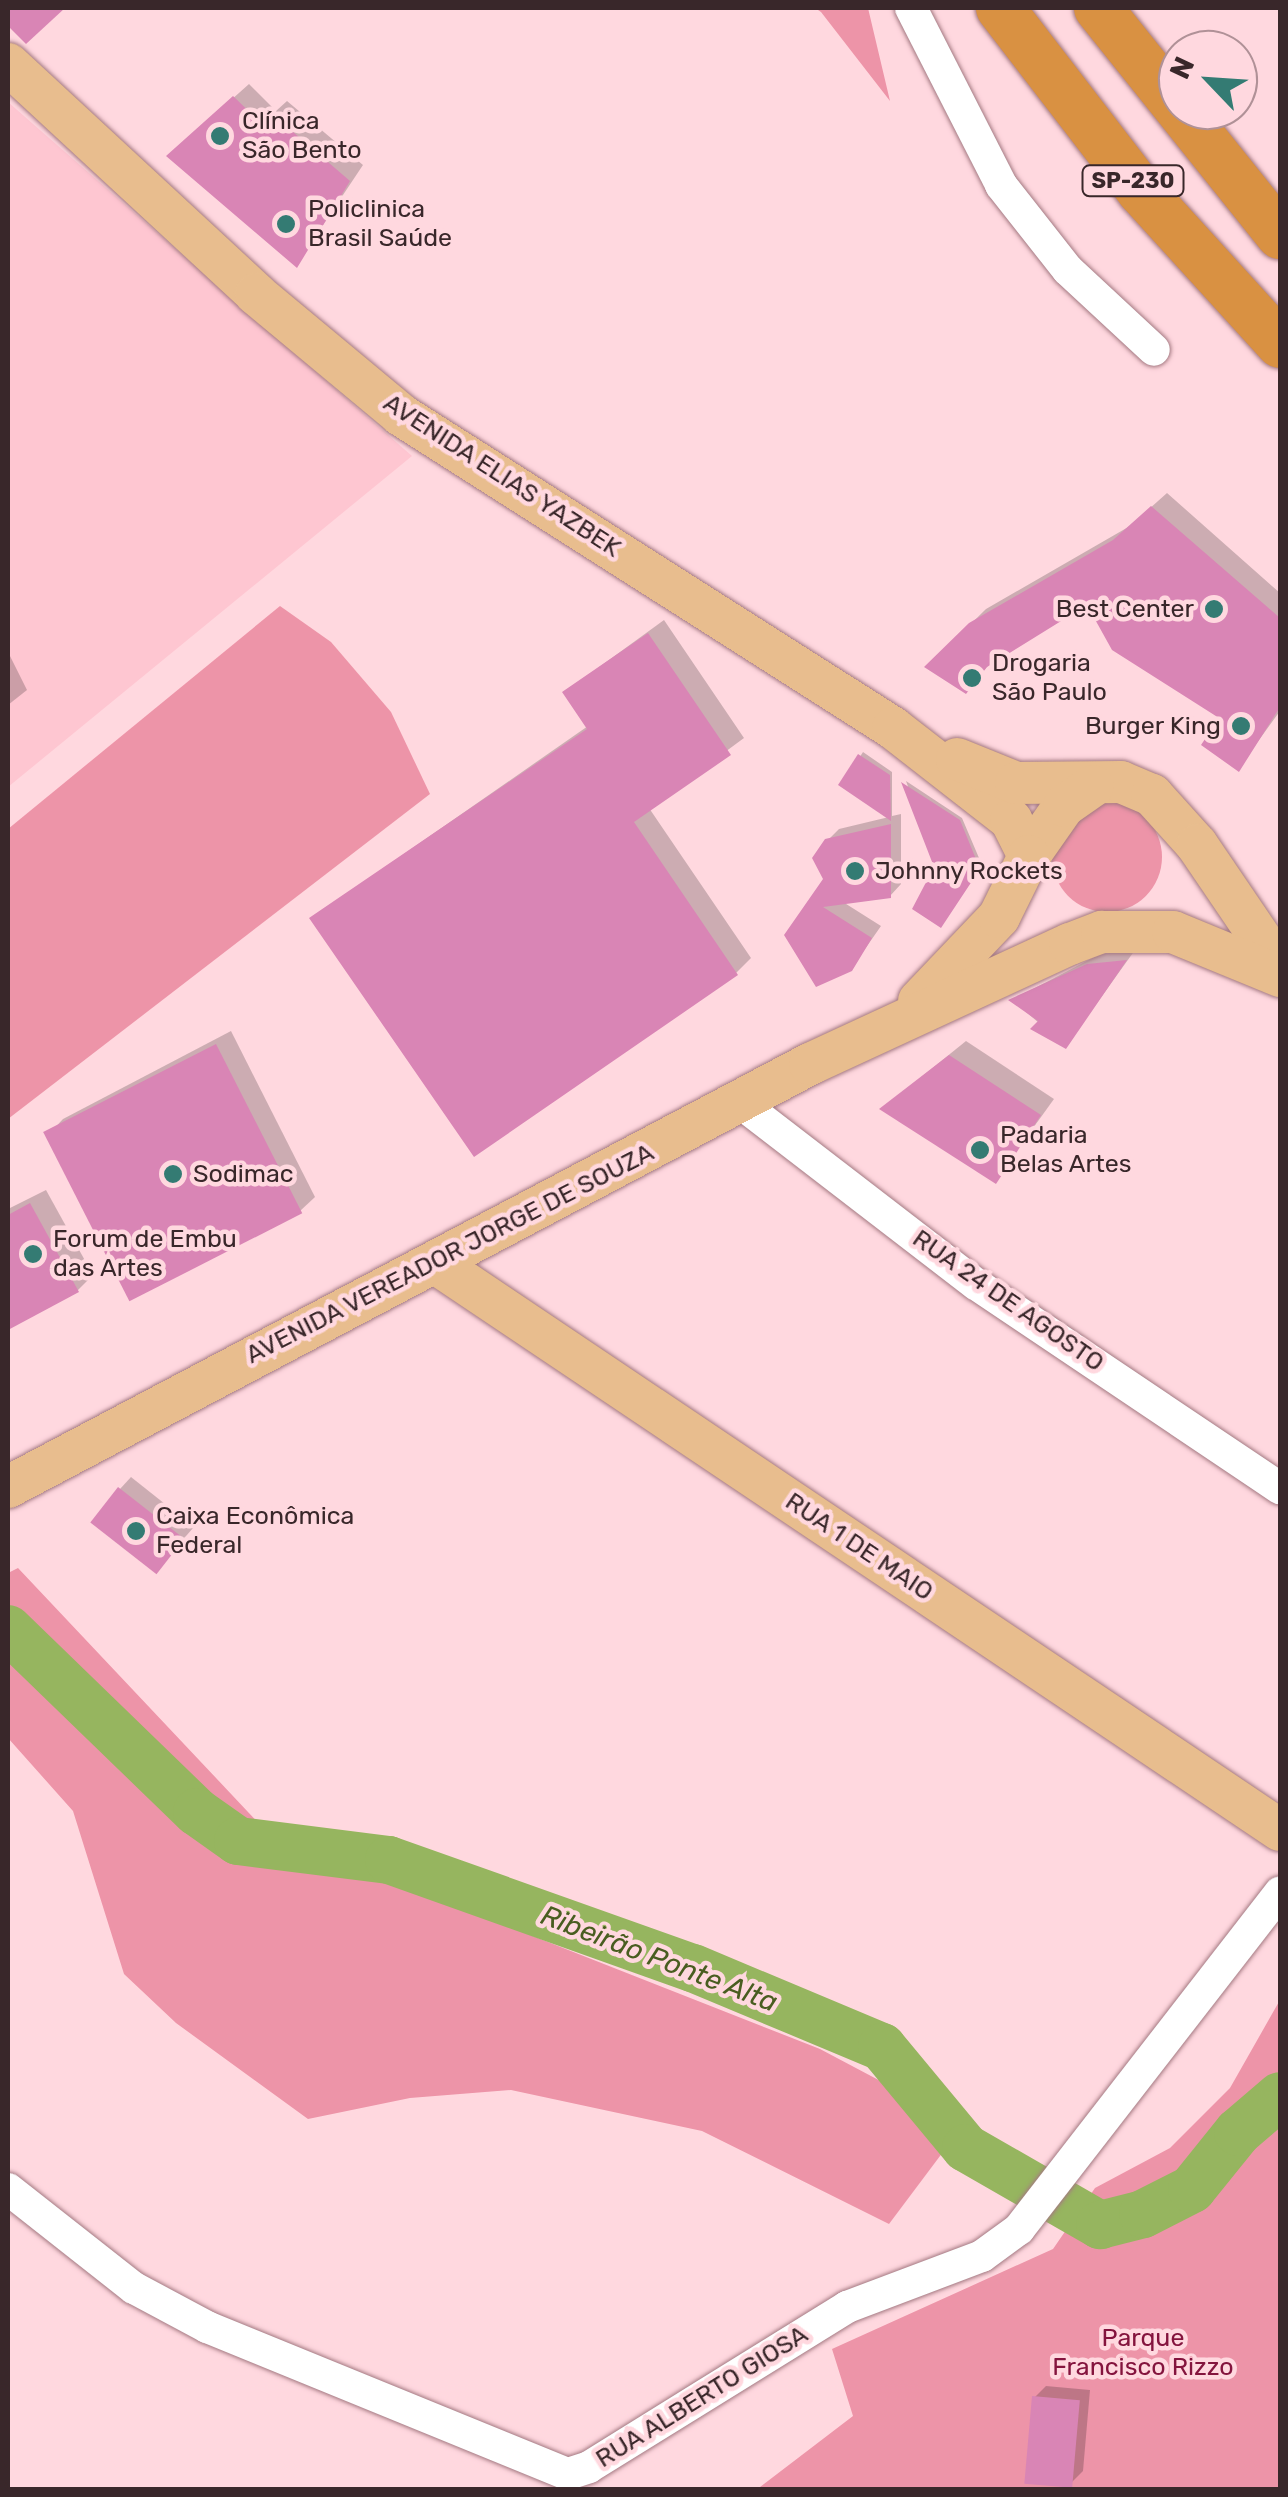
<!DOCTYPE html>
<meta charset="utf-8">
<style>
body{margin:0}
#map{position:relative;width:1288px;height:2497px;overflow:hidden;background:#ffd8df;font-family:Rubik,sans-serif}
div>[style]{position:absolute}
.built>*{inset:0;background:#fec6d1}
.green>*{inset:0;background:#ed94a8}
.round{border-radius:50%}
.shadow>*{inset:0;background:#0003}
.river>*{height:48px;margin:-24px;padding:0 24px;transform-origin:24px;border-radius:24px;background:#96b55f}
.building>*{inset:0;background:#d985b5;transform-origin:0 0}
.roads{filter:drop-shadow(0 0 2px #a47982) drop-shadow(0 0 2px #a47982)}
.minor>*{height:32px;margin:-16px;padding:0 16px;transform-origin:16px;border-radius:16px;background:#fff}
.major>*{height:42px;margin:-21px;padding:0 21px;transform-origin:21px;border-radius:21px;background:#e8bd8e}
.highway>*{height:48px;margin:-24px;padding:0 24px;transform-origin:24px;border-radius:24px;background:#d99142}
.dots>*{width:28px;height:28px;translate:-50% -50%;box-sizing:border-box;border:5px solid #ffd8df;border-radius:50%}
span{translate:-50% -50%;white-space:nowrap;text-align:center;line-height:1.15;-webkit-text-stroke:9px #ffd8df;paint-order:stroke}
.shield-label span{padding:2px 8px;background:#ffd8df;border:2px solid;border-radius:8px;-webkit-text-stroke-width:0}
.shield-label{font-size:22px;color:#39272a;font-weight:700}
.poi-label{font-size:25px;color:#39272a}
.left{translate:0 -50%;text-align:left}
.right{translate:-100% -50%;text-align:right}
.street-label{font-size:25px;color:#39272a}
.park-label{font-size:25px;color:#84143e}
.water-label{font-size:28px;color:#495d20;font-style:italic}
.frame{position:absolute;inset:0;border:10px solid #39272a;pointer-events:none}
.north{position:absolute;left:1158px;top:30px;width:100px;height:100px;box-sizing:border-box;background:#ffd8df;border:2px solid #b09197;border-radius:50%;rotate:295deg;font-size:28px;font-weight:700;line-height:40px;text-align:center;color:#39272a}
.north::after{content:'';display:block;margin:auto;width:35px;height:45px;background:#347b73;clip-path:polygon(50% 0,100% 100%,50% 72%,0 100%)}
</style>
<div id="map">
<div class="built">
<i style="clip-path:polygon(8px 102px,412px 456px,8px 787px)"></i>
</div>
<div class="green">
<i style="clip-path:polygon(815px 8px,868px 8px,890px 101px,821px 12px)"></i>
<i style="clip-path:polygon(280px 606px,331px 642px,391px 712px,430px 794px,8px 1119px,8px 829px)"></i>
<i class="round" style="left:1052px;top:802px;width:110px;height:110px"></i>
<i style="clip-path:polygon(18px 1568px,266px 1831px,820px 2049px,905px 2094px,943px 2152px,889px 2224px,702px 2131px,511px 2090px,410px 2098px,308px 2119px,176px 2023px,124px 1974px,73px 1811px,8px 1738px,8px 1573px)"></i>
<i style="clip-path:polygon(1280px 2000px,1280px 2489px,756px 2490px,853px 2416px,832px 2349px,1053px 2249px,1095px 2188px,1170px 2148px,1230px 2088px)"></i>
</div>
<div class="shadow">
<i style="clip-path:polygon(249px 84px,276px 111px,287px 101px,363px 165px,297px 264px,184px 142px)"></i>
<i style="clip-path:polygon(1167px 493px,1280px 593px,1280px 711px,1238px 769px,1223px 718px,1088px 602px,992px 661px,966px 691px,928px 666px,986px 609px,1130px 526px)"></i>
<i style="clip-path:polygon(664px 620px,744px 738px,649px 808px,751px 958px,736px 973px,312px 918px,588px 726px,565px 692px)"></i>
<i style="clip-path:polygon(8px 652px,27px 690px,8px 705px)"></i>
<i style="clip-path:polygon(863px 752px,892px 772px,892px 816px,901px 814px,901px 884px,890px 896px,843px 902px,881px 926px,851px 969px,787px 935px,826px 879px,827px 841px,839px 829px,889px 817px,842px 784px)"></i>
<i style="clip-path:polygon(906px 781px,962px 818px,982px 865px,944px 922px,936px 867px)"></i>
<i style="clip-path:polygon(1135px 950px,1066px 1046px,1012px 1000px,1100px 954px)"></i>
<i style="clip-path:polygon(231px 1031px,315px 1197px,299px 1212px,48px 1135px,63px 1119px)"></i>
<i style="clip-path:polygon(966px 1041px,1054px 1099px,995px 1181px,883px 1108px)"></i>
<i style="clip-path:polygon(46px 1190px,93px 1275px,78px 1290px,8px 1327px,8px 1209px)"></i>
<i style="clip-path:polygon(131px 1477px,194px 1527px,163px 1562px,120px 1489px)"></i>
<i style="clip-path:polygon(1046px 2386px,1090px 2390px,1083px 2471px,1072px 2482px,1035px 2397px)"></i>
</div>
<div class="river">
<i style="left:8px;top:1629px;width:263px;rotate:44.1deg"></i>
<i style="left:197px;top:1812px;width:50px;rotate:35.3deg"></i>
<i style="left:238px;top:1841px;width:152px;rotate:7.2deg"></i>
<i style="left:389px;top:1860px;width:323px;rotate:19.6deg"></i>
<i style="left:693px;top:1968px;width:205px;rotate:22.7deg"></i>
<i style="left:882px;top:2047px;width:131px;rotate:50.3deg"></i>
<i style="left:966px;top:2148px;width:155px;rotate:29.9deg"></i>
<i style="left:1100px;top:2225px;width:44px;rotate:-14.3deg"></i>
<i style="left:1143px;top:2214px;width:55px;rotate:-27deg"></i>
<i style="left:1192px;top:2189px;width:73px;rotate:-51.1deg"></i>
<i style="left:1238px;top:2132px;width:55px;rotate:-40.6deg"></i>
</div>
<div class="building">
<i style="clip-path:polygon(8px 8px,65px 8px,26px 44px,8px 26px)"></i>
<i style="clip-path:polygon(233px 96px,261px 123px,271px 113px,350px 181px,297px 268px,166px 156px)"></i>
<i style="clip-path:polygon(1151px 506px,1280px 618px,1280px 707px,1239px 772px,1201px 745px,1219px 718px,1112px 650px,1087px 605px,987px 667px,966px 694px,924px 667px,969px 623px,1113px 540px)"></i>
<i style="clip-path:polygon(648px 633px,731px 755px,634px 822px,738px 975px,474px 1157px,309px 918px,587px 729px,562px 692px)"></i>
<i style="clip-path:polygon(858px 754px,890px 775px,891px 821px,838px 785px)"></i>
<i style="clip-path:polygon(901px 782px,960px 820px,980px 869px,941px 928px,912px 909px,934px 867px)"></i>
<i style="clip-path:polygon(891px 824px,891px 898px,823px 907px,872px 938px,852px 971px,816px 987px,784px 935px,823px 879px,812px 858px,825px 839px)"></i>
<i style="clip-path:polygon(1127px 960px,1066px 1049px,1030px 1029px,1038px 1021px,1008px 1000px,1087px 964px)"></i>
<i style="left:216px;top:1044px;width:190px;height:194px;rotate:63deg"></i>
<i style="clip-path:polygon(949px 1055px,1041px 1115px,996px 1184px,879px 1109px)"></i>
<i style="clip-path:polygon(30px 1203px,79px 1292px,8px 1330px,8px 1215px)"></i>
<i style="left:118px;top:1487px;width:84px;height:45px;rotate:38deg"></i>
<i style="left:1032px;top:2396px;width:48px;height:88px;rotate:5deg"></i>
</div>
<div class="roads">
<div class="minor">
<i style="left:911px;top:8px;width:199px;rotate:63deg"></i>
<i style="left:1001px;top:185px;width:108px;rotate:51.8deg"></i>
<i style="left:1068px;top:270px;width:117px;rotate:42.9deg"></i>
<i style="left:742px;top:1104px;width:295px;rotate:37.6deg"></i>
<i style="left:976px;top:1284px;width:366px;rotate:33.9deg"></i>
<i style="left:8px;top:2189px;width:160px;rotate:38.2deg"></i>
<i style="left:134px;top:2288px;width:83px;rotate:28.1deg"></i>
<i style="left:207px;top:2327px;width:390px;rotate:22.2deg"></i>
<i style="left:568px;top:2474px;width:22px;rotate:-18deg"></i>
<i style="left:589px;top:2467px;width:304px;rotate:-31.8deg"></i>
<i style="left:847px;top:2307px;width:144px;rotate:-20.7deg"></i>
<i style="left:982px;top:2256px;width:46px;rotate:-36.1deg"></i>
<i style="left:1019px;top:2229px;width:426px;rotate:-52.2deg"></i>
</div>
<div class="major">
<i style="left:8px;top:64px;width:338px;rotate:42.8deg"></i>
<i style="left:256px;top:294px;width:189px;rotate:39.8deg"></i>
<i style="left:401px;top:415px;width:583px;rotate:32.46deg"></i>
<i style="left:893px;top:728px;width:150px;rotate:37.9deg"></i>
<i style="left:1011px;top:820px;width:40px;rotate:63.4deg"></i>
<i style="left:957px;top:759px;width:64px;rotate:22.1deg"></i>
<i style="left:1016px;top:783px;width:105px;rotate:-0.5deg"></i>
<i style="left:1121px;top:782px;width:34px;rotate:23deg"></i>
<i style="left:1152px;top:795px;width:67px;rotate:48deg"></i>
<i style="left:1197px;top:845px;width:148px;rotate:55.8deg"></i>
<i style="left:1029px;top:856px;width:61px;rotate:-55deg"></i>
<i style="left:1064px;top:806px;width:35px;rotate:-35deg"></i>
<i style="left:919px;top:1001px;width:116px;rotate:-46.4deg"></i>
<i style="left:999px;top:917px;width:68px;rotate:-63.8deg"></i>
<i style="left:437px;top:1264px;width:1015px;rotate:33.88deg"></i>
<i style="left:8px;top:1487px;width:907px;rotate:-27.81deg"></i>
<i style="left:810px;top:1064px;width:286px;rotate:-24.8deg"></i>
<i style="left:1070px;top:944px;width:34px;rotate:-21deg"></i>
<i style="left:1102px;top:932px;width:71px"></i>
<i style="left:1173px;top:932px;width:116px;rotate:22.4deg"></i>
</div>
<div class="highway">
<i style="left:1000px;top:8px;width:231px;rotate:52.4deg"></i>
<i style="left:1141px;top:191px;width:207px;rotate:47.7deg"></i>
<i style="left:1098px;top:8px;width:291px;rotate:51.3deg"></i>
</div>
</div>
<div class="dots">
<i style="left:220px;top:136px;background:#347b73"></i>
<i style="left:286px;top:224px;background:#347b73"></i>
<i style="left:1214px;top:609px;background:#347b73"></i>
<i style="left:972px;top:678px;background:#347b73"></i>
<i style="left:1241px;top:726px;background:#347b73"></i>
<i style="left:855px;top:871px;background:#347b73"></i>
<i style="left:980px;top:1150px;background:#347b73"></i>
<i style="left:173px;top:1174px;background:#347b73"></i>
<i style="left:33px;top:1254px;background:#347b73"></i>
<i style="left:136px;top:1531px;background:#347b73"></i>
</div>
<div class="shield-label">
<span style="left:1133px;top:181px">SP-230</span>
</div>
<div class="poi-label">
<span class="left" style="left:242px;top:136px">Clínica<br>São Bento</span>
<span class="left" style="left:308px;top:224px">Policlinica<br>Brasil Saúde</span>
<span class="right" style="left:1194px;top:609px">Best Center</span>
<span class="left" style="left:992px;top:678px">Drogaria<br>São Paulo</span>
<span class="right" style="left:1221px;top:726px">Burger King</span>
<span class="left" style="left:875px;top:871px">Johnny Rockets</span>
<span class="left" style="left:1000px;top:1150px">Padaria<br>Belas Artes</span>
<span class="left" style="left:193px;top:1174px">Sodimac</span>
<span class="left" style="left:53px;top:1254px">Forum de Embu<br>das Artes</span>
<span class="left" style="left:156px;top:1531px">Caixa Econômica<br>Federal</span>
</div>
<div class="street-label">
<span style="left:502px;top:476px;rotate:33deg">AVENIDA ELIAS YAZBEK</span>
<span style="left:450px;top:1254px;rotate:-27deg">AVENIDA VEREADOR JORGE DE SOUZA</span>
<span style="left:1008px;top:1301px;rotate:35deg">RUA 24 DE AGOSTO</span>
<span style="left:859px;top:1547px;rotate:34deg">RUA 1 DE MAIO</span>
<span style="left:702px;top:2397px;rotate:-32deg">RUA ALBERTO GIOSA</span>
</div>
<div class="park-label">
<span style="left:1143px;top:2353px">Parque<br>Francisco Rizzo</span>
</div>
<div class="water-label">
<span style="left:659px;top:1959px;rotate:21deg">Ribeirão Ponte Alta</span>
</div>
<div class="frame"></div>
<div class="north">N</div>
</div>
